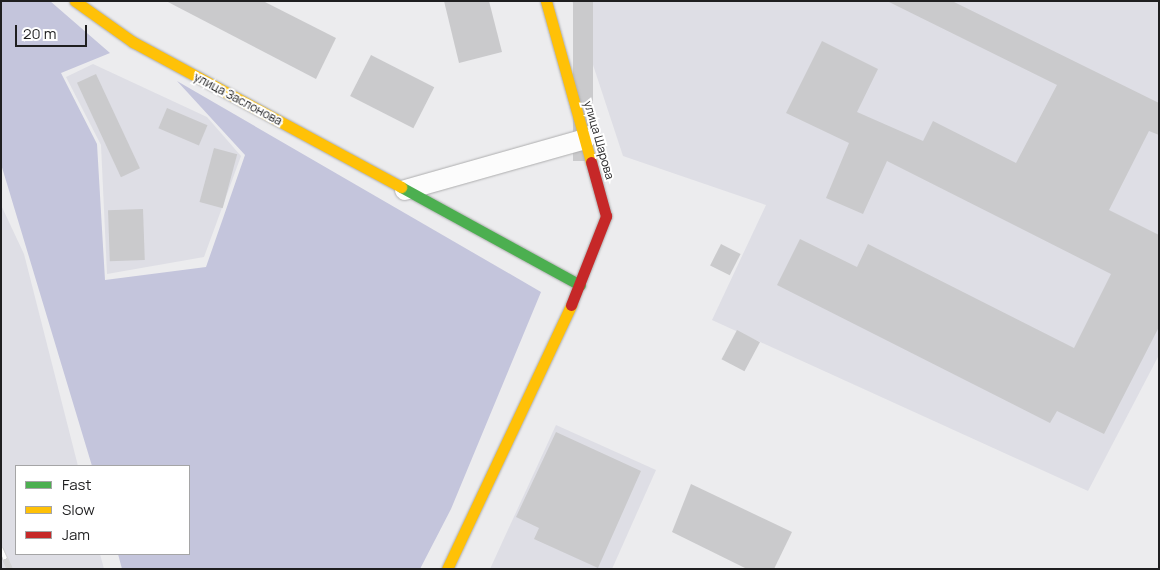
<!DOCTYPE html>
<meta charset="utf-8">
<style>
body{margin:0}
#map{position:relative;width:1160px;height:570px;overflow:hidden;background:#ececee;font-family:Manrope,sans-serif}
div>[style]{position:absolute}
.built>*{inset:0;background:#dedee5}
.forest>*{inset:0;background:#c4c5dc}
.building>*{inset:0;background:#cacacc;transform-origin:0 0}
.roads{filter:drop-shadow(0 0 1px #adadae) drop-shadow(0 0 1px #adadae)}
.street>*{height:20px;margin:-10px;padding:0 10px;transform-origin:10px;border-radius:10px;background:#fcfcfc}
.fast>*{height:11px;margin:-5.5px;padding:0 5.5px;transform-origin:5.5px;border-radius:5.5px;background:#4caf50}
.slow>*{height:11px;margin:-5.5px;padding:0 5.5px;transform-origin:5.5px;border-radius:5.5px;background:#ffc107}
.jam>*{height:11px;margin:-5.5px;padding:0 5.5px;transform-origin:5.5px;border-radius:5.5px;background:#c62828}
.rail>*{height:5.5px;margin-top:-2.75px;transform-origin:0;background:repeating-linear-gradient(90deg,#fff 0 11px,#d3d3d4 0 22px);box-sizing:border-box;border-block:1px solid #d3d3d4}
span{translate:-50% -50%;white-space:nowrap;text-align:center;line-height:1.15;-webkit-text-stroke:4px #fff;paint-order:stroke}
.street-label{font-size:12px;color:#1f1f20}
.frame{position:absolute;inset:0;border:2px solid #1f1f20;pointer-events:none}
.legend{position:absolute;left:15px;top:465px;width:175px;height:90px;box-sizing:border-box;background:#fff;border:1px solid #a5a5a6;margin:0;padding:6px 9px;list-style:none;font-size:15px;color:#1f1f20}
.legend li{display:flex;align-items:center;gap:10px;height:25px}
.legend b{width:25px;border:1px solid #a5a5a6}
.scale{position:absolute;left:15px;top:25px;width:72px;height:22px;box-sizing:border-box;border:2px solid #1f1f20;border-top:0;padding-left:6px;font-size:15px;line-height:18px;white-space:nowrap;color:#1f1f20;-webkit-text-stroke:4px #fff;paint-order:stroke}
</style>
<div id="map">
<div class="built">
<i style="clip-path:polygon(572px 1px,1159px 1px,1159px 355px,1088px 491px,712px 320px,766px 205px,623px 156px)"></i>
<i style="clip-path:polygon(93px 64px,207px 117px,241px 156px,204px 257px,107px 274px,101px 145px,66px 77px)"></i>
<i style="clip-path:polygon(1px 205px,24px 254px,78px 466px,16px 466px,16px 554px,100px 554px,104px 569px,1px 569px)"></i>
<i style="clip-path:polygon(556px 425px,656px 470px,612px 569px,490px 569px)"></i>
</div>
<div class="forest">
<i style="clip-path:polygon(1px 1px,50px 1px,110px 53px,61px 73px,97px 144px,105px 280px,206px 267px,245px 155px,177px 81px,541px 292px,451px 509px,420px 569px,122px 569px,118px 554px,189px 554px,189px 466px,92px 466px,1px 164px)"></i>
</div>
<div class="building">
<i style="clip-path:polygon(166px 1px,263px 1px,336px 38px,316px 79px)"></i>
<i style="clip-path:polygon(444px 1px,489px 1px,502px 52px,459px 63px)"></i>
<i style="left:573px;top:1px;width:20px;height:160px"></i>
<i style="clip-path:polygon(887px 1px,952px 1px,1159px 103px,1159px 135px,1149px 131px,1109px 210px,1159px 235px,1159px 327px,1104px 434px,1057px 411px,1050px 423px,777px 285px,800px 239px,857px 267px,868px 244px,1074px 348px,1111px 274px,887px 161px,863px 214px,826px 198px,849px 143px,786px 113px,822px 41px,878px 69px,857px 112px,923px 141px,933px 121px,1016px 163px,1057px 85px)"></i>
<i style="left:371px;top:55px;width:71px;height:46px;rotate:27deg"></i>
<i style="left:96px;top:74px;width:104px;height:21px;rotate:65deg"></i>
<i style="left:167px;top:108px;width:44px;height:22px;rotate:23deg"></i>
<i style="left:214px;top:148px;width:24px;height:56px;rotate:15deg"></i>
<i style="left:143px;top:209px;width:51px;height:35px;rotate:88deg"></i>
<i style="left:721px;top:244px;width:22px;height:24px;rotate:27deg"></i>
<i style="left:737px;top:330px;width:26px;height:33px;rotate:28deg"></i>
<i style="clip-path:polygon(556px 432px,641px 471px,598px 568px,534px 539px,539px 528px,516px 517px)"></i>
<i style="clip-path:polygon(691px 484px,792px 532px,774px 569px,747px 569px,672px 532px)"></i>
</div>
<div class="roads">
<div class="street">
<i style="left:405px;top:190px;width:187px;rotate:-15.8deg"></i>
</div>
<div class="fast">
<i style="left:401px;top:187px;width:204px;rotate:28.7deg"></i>
</div>
<div class="slow">
<i style="left:75px;top:1px;width:71px;rotate:35.3deg"></i>
<i style="left:133px;top:42px;width:305px;rotate:28.4deg"></i>
<i style="left:546px;top:1px;width:167px;rotate:74.4deg"></i>
<i style="left:447px;top:569px;width:292px;rotate:-64.8deg"></i>
</div>
<div class="jam">
<i style="left:571px;top:305px;width:96px;rotate:-68.5deg"></i>
<i style="left:606px;top:216px;width:56px;rotate:-105.5deg"></i>
</div>
</div>
<div class="rail">
<i style="left:1px;top:549px;width:22px;rotate:66deg"></i>
</div>
<div class="street-label">
<span style="left:238px;top:99px;rotate:28deg">улица Заслонова</span>
<span style="left:599px;top:140px;rotate:74deg">улица Шарова</span>
</div>
<div class="frame"></div>
<ul class="legend">
<li><b style="height:6px;background:#4caf50"></b>Fast</li>
<li><b style="height:6px;background:#ffc107"></b>Slow</li>
<li><b style="height:6px;background:#c62828"></b>Jam</li>
</ul>
<div class="scale">20 m</div>
</div>
